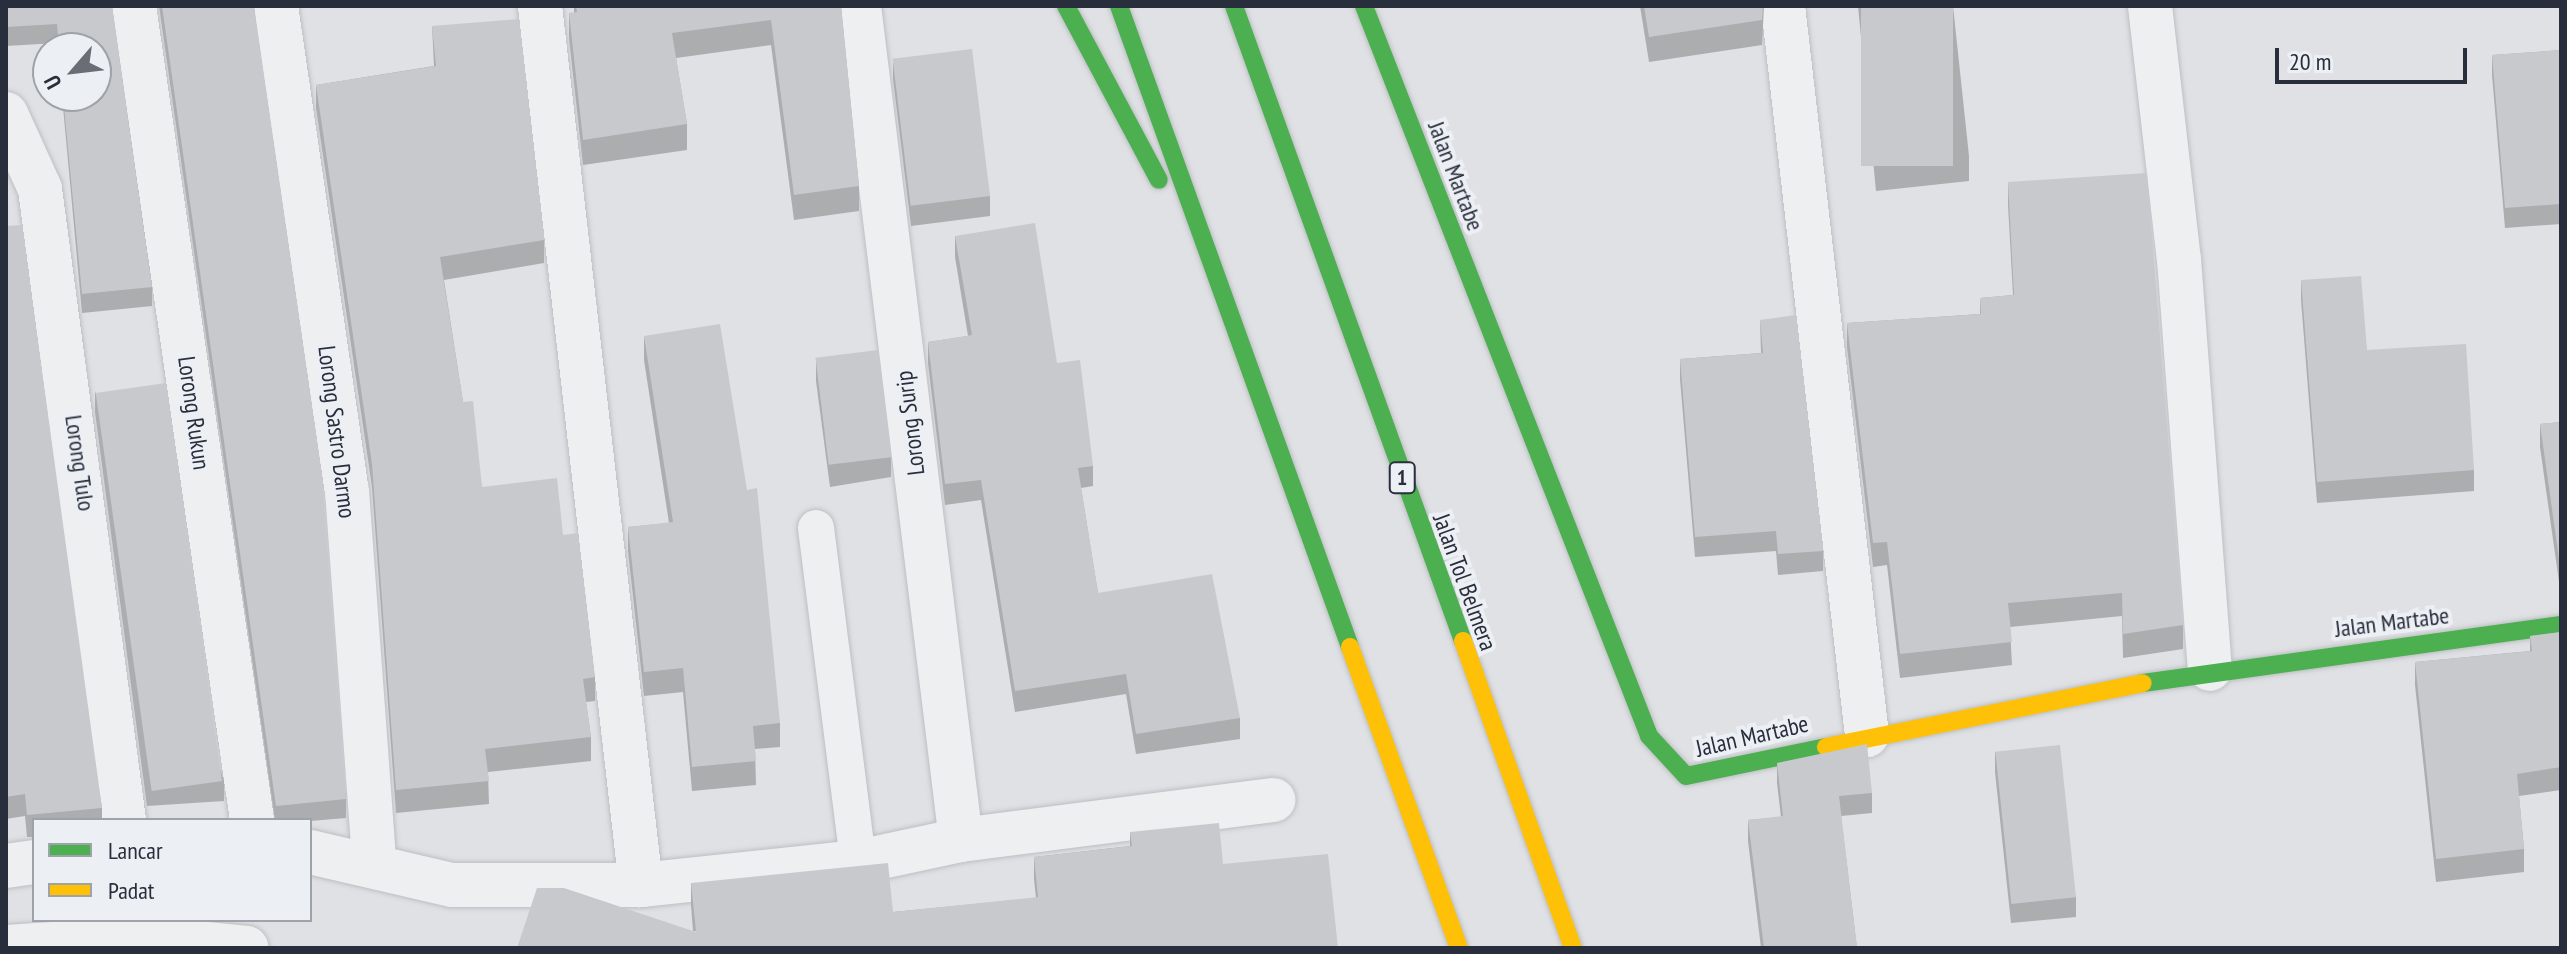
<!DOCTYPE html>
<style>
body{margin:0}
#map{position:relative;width:2567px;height:954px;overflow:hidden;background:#dfe1e4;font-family:"PT Sans Narrow",sans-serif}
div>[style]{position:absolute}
.roads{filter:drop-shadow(0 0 2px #bdbfc2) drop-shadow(0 0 2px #bdbfc2)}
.lane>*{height:36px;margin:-18px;padding:0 18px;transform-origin:18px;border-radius:18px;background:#eeeff0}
.street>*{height:44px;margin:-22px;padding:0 22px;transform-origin:22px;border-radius:22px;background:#eeeff0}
.fast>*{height:18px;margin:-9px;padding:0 9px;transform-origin:9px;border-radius:9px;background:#4caf50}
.slow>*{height:18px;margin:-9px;padding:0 9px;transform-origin:9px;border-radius:9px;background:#ffc107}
.wall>*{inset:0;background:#abadaf}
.building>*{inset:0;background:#c7c9cc;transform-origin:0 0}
span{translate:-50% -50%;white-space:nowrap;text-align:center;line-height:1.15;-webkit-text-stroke:8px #eceff4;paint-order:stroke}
.shield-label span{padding:2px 6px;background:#eceff4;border:2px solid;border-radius:6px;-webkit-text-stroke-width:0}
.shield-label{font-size:22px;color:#282e3b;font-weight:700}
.street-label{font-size:24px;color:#282e3b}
.frame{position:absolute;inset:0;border:8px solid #282e3b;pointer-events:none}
.legend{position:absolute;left:32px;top:818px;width:280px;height:104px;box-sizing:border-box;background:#eceff4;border:2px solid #9ea2aa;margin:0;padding:10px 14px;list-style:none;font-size:24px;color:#282e3b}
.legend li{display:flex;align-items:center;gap:16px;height:40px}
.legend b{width:40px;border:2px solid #9ea2aa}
.north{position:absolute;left:32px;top:32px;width:80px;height:80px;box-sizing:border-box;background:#eceff4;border:2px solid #9ea2aa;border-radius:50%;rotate:242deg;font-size:22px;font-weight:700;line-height:32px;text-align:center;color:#282e3b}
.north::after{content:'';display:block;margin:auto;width:28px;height:36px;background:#686d76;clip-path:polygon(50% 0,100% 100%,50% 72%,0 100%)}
.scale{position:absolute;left:2275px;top:48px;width:192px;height:36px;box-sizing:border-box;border:4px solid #282e3b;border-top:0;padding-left:10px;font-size:24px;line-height:28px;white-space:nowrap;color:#282e3b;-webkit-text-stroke:6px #eceff4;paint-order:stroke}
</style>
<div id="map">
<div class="roads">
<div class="lane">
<i style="left:816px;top:528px;width:337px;rotate:82.8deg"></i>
</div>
<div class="street">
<i style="left:134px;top:6px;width:823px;rotate:81.75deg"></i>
<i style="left:276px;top:6px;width:490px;rotate:81.7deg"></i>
<i style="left:347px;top:491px;width:372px;rotate:85.8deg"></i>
<i style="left:540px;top:6px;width:885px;rotate:83.45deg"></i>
<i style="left:859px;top:6px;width:840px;rotate:83.03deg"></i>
<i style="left:1783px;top:6px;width:734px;rotate:83.43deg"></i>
<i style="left:2150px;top:6px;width:255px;rotate:83.5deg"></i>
<i style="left:2179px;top:259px;width:411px;rotate:85.7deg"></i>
<i style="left:6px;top:114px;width:82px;rotate:65.6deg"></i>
<i style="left:40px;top:189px;width:637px;rotate:82.42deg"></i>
<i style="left:310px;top:852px;width:146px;rotate:13.1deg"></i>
<i style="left:452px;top:885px;width:189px"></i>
<i style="left:641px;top:885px;width:218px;rotate:-6.1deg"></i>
<i style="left:858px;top:862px;width:105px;rotate:-12.1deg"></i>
<i style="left:961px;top:840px;width:315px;rotate:-7.3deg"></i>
<i style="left:6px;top:866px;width:28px;rotate:-8deg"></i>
<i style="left:6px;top:947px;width:141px;rotate:-3.7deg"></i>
<i style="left:147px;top:938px;width:100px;rotate:5.7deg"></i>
</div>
<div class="fast">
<i style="left:1066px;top:6px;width:197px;rotate:61.9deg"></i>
<i style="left:1119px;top:6px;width:681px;rotate:70.18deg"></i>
<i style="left:1234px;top:6px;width:675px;rotate:70.17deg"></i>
<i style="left:1364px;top:6px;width:784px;rotate:68.67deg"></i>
<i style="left:1649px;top:736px;width:54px;rotate:47.2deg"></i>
<i style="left:1686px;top:776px;width:143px;rotate:-11.7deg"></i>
<i style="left:2143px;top:683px;width:422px;rotate:-7.9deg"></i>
</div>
<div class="slow">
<i style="left:1463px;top:641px;width:326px;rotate:70.3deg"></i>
<i style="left:1350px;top:647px;width:320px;rotate:70.1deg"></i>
<i style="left:1826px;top:747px;width:323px;rotate:-11.4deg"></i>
</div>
</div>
<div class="wall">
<i style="clip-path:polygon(6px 6px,112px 6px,152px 287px,152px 306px,82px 313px,62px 96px,96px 96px,96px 48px,57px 48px,57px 43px,6px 46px)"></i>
<i style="clip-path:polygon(159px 6px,254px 6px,346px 799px,346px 818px,310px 821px,310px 820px,275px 820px)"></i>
<i style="clip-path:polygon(574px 6px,841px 6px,859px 186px,859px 211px,794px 220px,771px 45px,676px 58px,687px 124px,687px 150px,583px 165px,569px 38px,569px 13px,574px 13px)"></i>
<i style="clip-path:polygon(1640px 6px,1764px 6px,1762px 45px,1649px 62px)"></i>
<i style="clip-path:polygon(1858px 6px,1953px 6px,1969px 156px,1969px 181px,1876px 191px)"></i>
<i style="clip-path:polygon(432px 26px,544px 240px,544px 263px,444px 280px,463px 402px,482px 487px,563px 535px,595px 677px,595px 701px,586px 702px,591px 737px,591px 761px,488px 772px,489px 804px,396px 813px,372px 487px,316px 108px,316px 85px,434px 66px)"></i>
<i style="clip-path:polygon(2561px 50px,2561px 224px,2505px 228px,2492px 75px,2492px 55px)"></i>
<i style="clip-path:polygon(893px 59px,990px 196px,990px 216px,911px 226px,893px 79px)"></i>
<i style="clip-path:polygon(2008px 182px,2183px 625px,2183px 649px,2123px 658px,2122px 616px,2010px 627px,2012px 665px,1900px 678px,1887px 565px,1873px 567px,1847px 347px,1847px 323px,1980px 314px,1980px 298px,2013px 295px,2008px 205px)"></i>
<i style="clip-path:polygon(6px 226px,102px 808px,102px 820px,34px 820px,34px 837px,27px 837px,25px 816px,6px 819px)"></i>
<i style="clip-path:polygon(955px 236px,1057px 363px,1093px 466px,1093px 486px,1081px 488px,1098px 593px,1240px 718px,1240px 739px,1136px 754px,1126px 694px,1015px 712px,981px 500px,945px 505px,928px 363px,928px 342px,968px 336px,955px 257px)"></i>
<i style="clip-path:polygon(2301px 280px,2367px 350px,2474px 470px,2474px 491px,2317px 503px,2301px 300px)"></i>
<i style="clip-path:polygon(1760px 320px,1823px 551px,1823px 571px,1778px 575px,1776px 551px,1695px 557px,1680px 379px,1680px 359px,1761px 353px)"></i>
<i style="clip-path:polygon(644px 336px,780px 723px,780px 747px,755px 749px,756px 785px,692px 791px,683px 692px,644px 696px,628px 551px,628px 527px,669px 523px,644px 360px)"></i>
<i style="clip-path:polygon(816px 360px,891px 457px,891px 477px,830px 487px,816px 381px)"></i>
<i style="clip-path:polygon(95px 391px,224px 781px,224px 801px,147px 806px,95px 412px)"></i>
<i style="clip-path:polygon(2561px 422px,2561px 596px,2540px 447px,2540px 424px)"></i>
<i style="clip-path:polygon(2561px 632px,2561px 790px,2519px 796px,2524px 849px,2524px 872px,2436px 882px,2415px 685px,2415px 662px,2530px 651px,2530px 636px)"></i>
<i style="clip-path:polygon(1995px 751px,2076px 897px,2076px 917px,2011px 923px,1995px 772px)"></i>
<i style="clip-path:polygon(1777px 763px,1872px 793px,1872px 813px,1841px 816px,1857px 948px,1761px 948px,1748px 841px,1748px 820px,1781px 817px,1777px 783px)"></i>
<i style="clip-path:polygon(1130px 832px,1223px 864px,1338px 948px,693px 931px,691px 905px,691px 883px,893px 912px,1036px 898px,1034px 879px,1034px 857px,1130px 846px)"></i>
</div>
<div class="building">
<i style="clip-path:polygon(6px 6px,112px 6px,152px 287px,82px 294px,63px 96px,96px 96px,96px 48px,59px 48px,57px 24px,6px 27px)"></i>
<i style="clip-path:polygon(162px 6px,254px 6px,322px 475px,346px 799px,276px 806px)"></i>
<i style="clip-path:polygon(576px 6px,841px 6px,859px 186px,794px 195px,771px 20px,672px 33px,687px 124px,583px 140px,569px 13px,577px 12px)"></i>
<i style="clip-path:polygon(1644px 6px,1763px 6px,1762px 20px,1649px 37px)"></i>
<i style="left:1861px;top:6px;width:92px;height:160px"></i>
<i style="clip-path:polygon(519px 19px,544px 240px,440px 257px,463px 402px,473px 401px,482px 487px,557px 478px,563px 535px,578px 533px,595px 677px,583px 679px,591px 737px,485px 749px,489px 781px,396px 790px,372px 464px,316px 85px,436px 66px,432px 26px)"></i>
<i style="left:972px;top:49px;width:148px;height:80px;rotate:83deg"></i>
<i style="clip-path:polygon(2561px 50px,2561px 204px,2505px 208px,2492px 55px)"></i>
<i style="clip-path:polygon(2147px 173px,2183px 625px,2123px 634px,2122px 593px,2008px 603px,2012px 642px,1900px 654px,1887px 542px,1873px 543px,1847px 323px,1981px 314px,1980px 298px,2014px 295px,2008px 182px)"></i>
<i style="clip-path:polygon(1035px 223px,1057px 363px,1080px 360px,1093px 466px,1078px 468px,1098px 593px,1212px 574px,1240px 718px,1136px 734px,1126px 674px,1015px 691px,981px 480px,945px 484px,928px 342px,972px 335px,955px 236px)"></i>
<i style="clip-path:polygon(22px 225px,102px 808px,27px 815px,25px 794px,6px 797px,6px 226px)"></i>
<i style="clip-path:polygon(2361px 276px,2367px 350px,2466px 344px,2474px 470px,2317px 482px,2301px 280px)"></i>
<i style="clip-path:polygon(1796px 315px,1823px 551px,1778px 554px,1776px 531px,1695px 537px,1680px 359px,1763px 353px,1760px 320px)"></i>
<i style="clip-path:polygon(720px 324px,747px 490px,757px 488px,780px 723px,753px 726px,756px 761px,692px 767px,683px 668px,644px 672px,628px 527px,673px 522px,644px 336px)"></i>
<i style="left:878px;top:350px;width:108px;height:63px;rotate:83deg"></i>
<i style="left:166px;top:383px;width:402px;height:71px;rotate:82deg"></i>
<i style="clip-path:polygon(2561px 422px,2561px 573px,2540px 424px)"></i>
<i style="clip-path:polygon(2561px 632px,2561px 767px,2517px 774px,2524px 849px,2436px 859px,2415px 662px,2532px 651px,2530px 636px)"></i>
<i style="clip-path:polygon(1867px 744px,1872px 793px,1839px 796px,1857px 948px,1764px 948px,1748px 820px,1783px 816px,1777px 763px)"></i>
<i style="left:2060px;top:745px;width:153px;height:65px;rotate:84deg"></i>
<i style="clip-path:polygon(1219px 823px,1223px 864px,1328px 854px,1338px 948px,517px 948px,537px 888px,564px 888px,696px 932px,691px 883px,888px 863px,893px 912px,1038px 897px,1034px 857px,1132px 846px,1130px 832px)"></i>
</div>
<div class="shield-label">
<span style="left:1402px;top:478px">1</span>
</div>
<div class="street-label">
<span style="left:1456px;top:176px;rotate:69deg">Jalan Martabe</span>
<span style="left:194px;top:413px;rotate:82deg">Lorong Rukun</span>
<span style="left:910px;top:423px;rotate:-97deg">Lorong Surip</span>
<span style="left:337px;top:432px;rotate:83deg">Lorong Sastro Darmo</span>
<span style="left:80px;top:463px;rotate:82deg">Lorong Tulo</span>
<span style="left:1465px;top:582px;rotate:70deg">Jalan Tol Belmera</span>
<span style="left:2392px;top:622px;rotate:-7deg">Jalan Martabe</span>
<span style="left:1752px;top:736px;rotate:-13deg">Jalan Martabe</span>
</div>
<div class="frame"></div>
<ul class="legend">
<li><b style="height:10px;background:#4caf50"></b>Lancar</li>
<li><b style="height:10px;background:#ffc107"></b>Padat</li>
</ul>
<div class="north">U</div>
<div class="scale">20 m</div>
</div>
